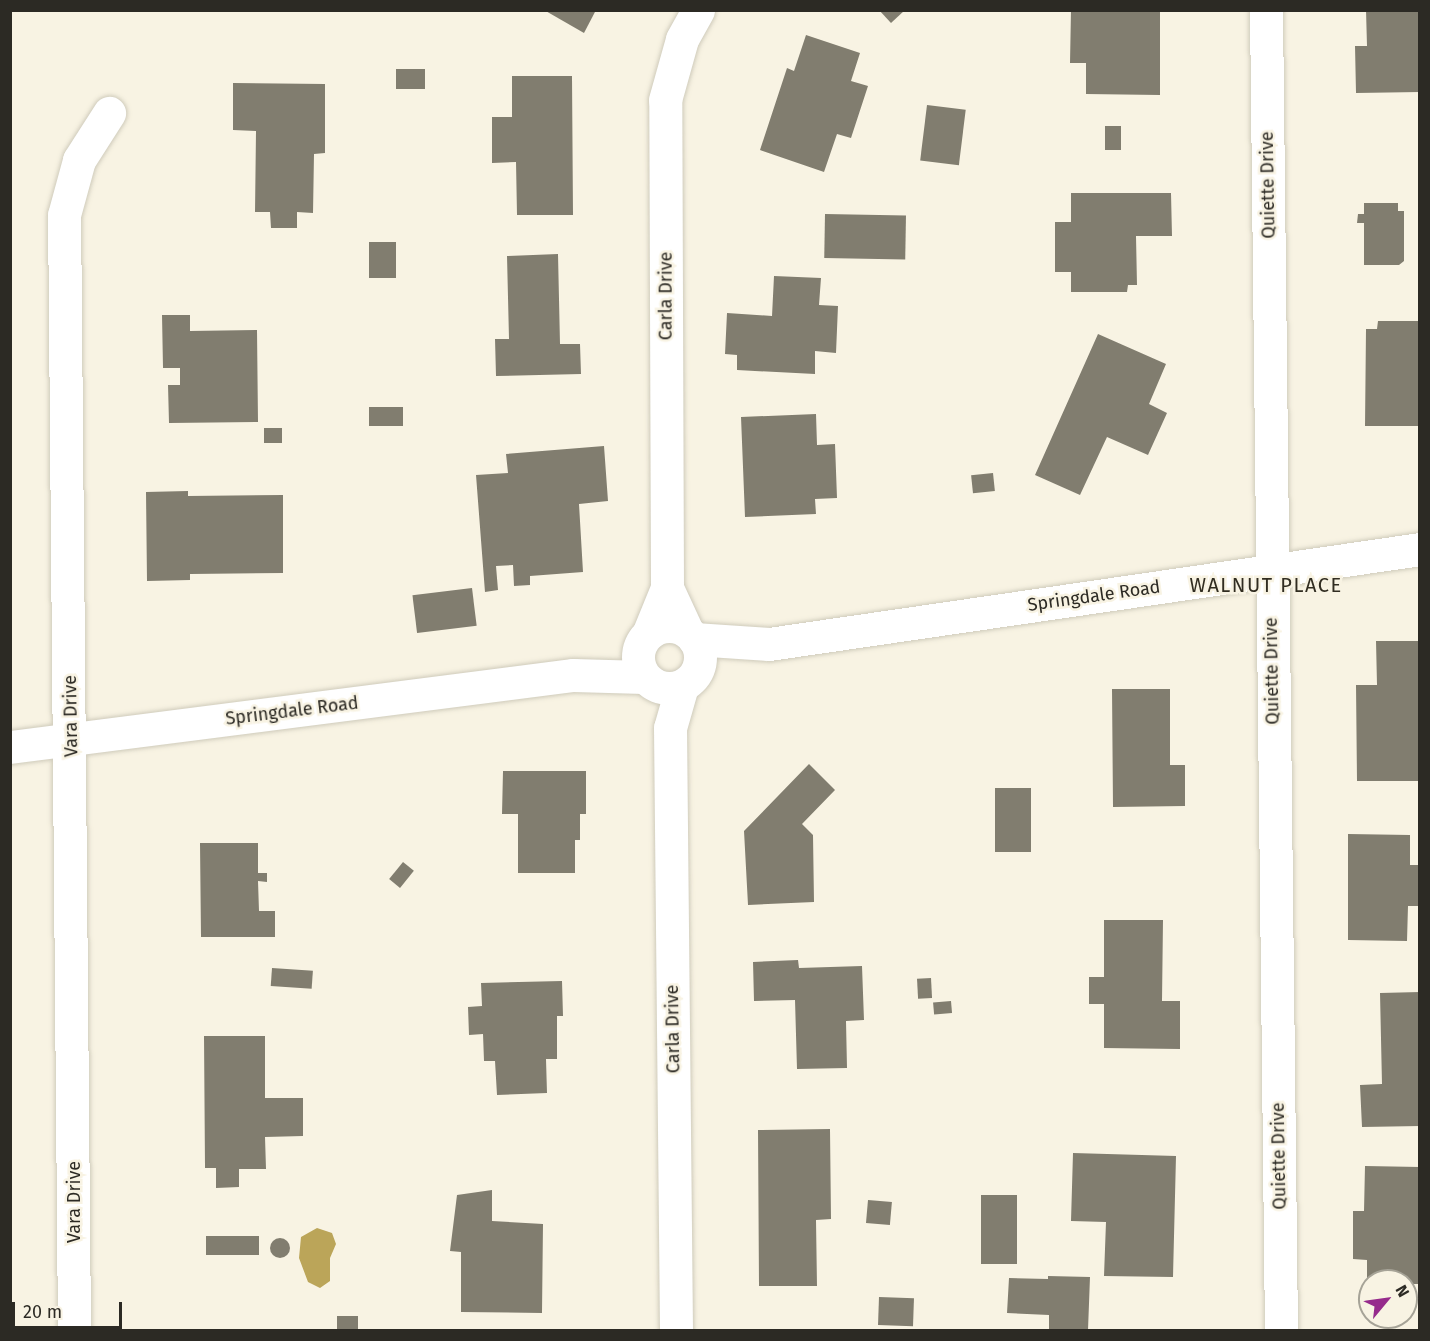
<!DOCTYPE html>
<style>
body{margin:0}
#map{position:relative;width:1430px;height:1341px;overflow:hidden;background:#f8f3e3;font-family:"Fira Sans",sans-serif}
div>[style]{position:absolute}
.water>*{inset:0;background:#bba559}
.building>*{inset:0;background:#817d6f;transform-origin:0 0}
.round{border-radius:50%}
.roads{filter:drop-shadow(0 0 2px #cfcbbb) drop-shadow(0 0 2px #cfcbbb)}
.minor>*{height:33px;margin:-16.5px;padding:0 16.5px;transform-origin:16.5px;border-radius:16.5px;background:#fff}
.tertiary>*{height:33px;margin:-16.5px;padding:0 16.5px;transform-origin:16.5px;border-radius:16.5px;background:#fff}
.tertiary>.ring{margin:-16.5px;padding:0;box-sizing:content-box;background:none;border:33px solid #fff;border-radius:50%}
span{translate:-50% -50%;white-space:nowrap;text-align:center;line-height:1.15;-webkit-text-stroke:5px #f8f3e3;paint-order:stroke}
.street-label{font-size:18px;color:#2c2a24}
.neighbourhood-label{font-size:20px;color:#312d21;letter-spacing:1.5px}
.frame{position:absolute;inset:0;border:12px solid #2c2a24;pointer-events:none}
.north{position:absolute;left:1358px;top:1269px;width:60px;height:60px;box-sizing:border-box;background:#f8f3e3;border:2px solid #a6a397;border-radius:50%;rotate:61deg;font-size:16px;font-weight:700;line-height:24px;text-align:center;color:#2c2a24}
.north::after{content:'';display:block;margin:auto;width:21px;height:27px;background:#962b8c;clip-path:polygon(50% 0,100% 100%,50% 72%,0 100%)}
.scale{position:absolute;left:12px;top:1302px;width:110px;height:27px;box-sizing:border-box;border:3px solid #2c2a24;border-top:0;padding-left:8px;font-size:18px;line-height:21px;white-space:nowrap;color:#2c2a24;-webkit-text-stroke:4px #f8f3e3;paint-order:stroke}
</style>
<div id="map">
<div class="water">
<i style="clip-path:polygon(317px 1228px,332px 1233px,336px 1244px,330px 1258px,330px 1281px,320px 1288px,308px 1282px,299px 1258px,301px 1237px)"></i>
</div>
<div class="building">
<i style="clip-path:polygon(544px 10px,596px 10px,584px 33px)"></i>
<i style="clip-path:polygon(879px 10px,905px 10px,891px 23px)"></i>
<i style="clip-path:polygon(1071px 10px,1160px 10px,1160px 95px,1086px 94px,1086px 63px,1070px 63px)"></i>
<i style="clip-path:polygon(1366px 10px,1420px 10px,1420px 92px,1356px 93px,1355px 46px,1367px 46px)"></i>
<i style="clip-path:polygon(806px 35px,860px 53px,851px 81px,868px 86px,851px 138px,837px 134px,824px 172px,760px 150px,787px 68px,794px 71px)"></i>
<i style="left:396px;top:69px;width:29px;height:20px"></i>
<i style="clip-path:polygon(512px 76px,572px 76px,573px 215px,517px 215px,516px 162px,492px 163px,492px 117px,512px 117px)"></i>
<i style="clip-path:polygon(233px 83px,325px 84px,325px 153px,314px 154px,313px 213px,297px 212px,297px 228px,271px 228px,270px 212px,255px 212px,256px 131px,233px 130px)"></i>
<i style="left:927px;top:105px;width:39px;height:56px;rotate:7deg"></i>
<i style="left:1105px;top:126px;width:16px;height:24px"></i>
<i style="clip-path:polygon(1071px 193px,1171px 193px,1172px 236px,1136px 236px,1137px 285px,1128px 285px,1127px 292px,1071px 292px,1071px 272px,1055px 272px,1055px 222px,1071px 222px)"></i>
<i style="clip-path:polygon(1364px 203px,1398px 203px,1398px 211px,1404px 211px,1404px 261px,1399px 265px,1364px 265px,1364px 223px,1357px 223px,1358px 214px,1364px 214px)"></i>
<i style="left:825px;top:214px;width:81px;height:44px;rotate:1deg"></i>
<i style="left:369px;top:242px;width:27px;height:36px"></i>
<i style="clip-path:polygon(558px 254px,560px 344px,580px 344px,581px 374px,496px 376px,495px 339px,509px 339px,507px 256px)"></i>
<i style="clip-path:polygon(774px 276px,821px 278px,819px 305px,838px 306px,836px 353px,815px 351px,815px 374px,737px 370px,737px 355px,725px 354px,727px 313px,772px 316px)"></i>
<i style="clip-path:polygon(162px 315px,190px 315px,190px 331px,257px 330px,258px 422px,169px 423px,168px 385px,180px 385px,180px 368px,163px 368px)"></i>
<i style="clip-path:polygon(1378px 321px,1420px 321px,1420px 426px,1365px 426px,1366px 329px,1377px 329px)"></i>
<i style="clip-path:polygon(1098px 334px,1166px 364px,1149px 404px,1167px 413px,1148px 455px,1107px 437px,1080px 495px,1035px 475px)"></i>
<i style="left:369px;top:407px;width:34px;height:19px"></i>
<i style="clip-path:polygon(816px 414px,817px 445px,835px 444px,837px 498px,815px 499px,816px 514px,745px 517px,741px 417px)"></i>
<i style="left:282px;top:428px;width:15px;height:18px;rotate:90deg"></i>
<i style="clip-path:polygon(604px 446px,608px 501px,579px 504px,583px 572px,530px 576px,530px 585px,514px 586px,513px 565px,496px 566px,498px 590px,485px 592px,476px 475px,508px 473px,506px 454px)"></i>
<i style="left:993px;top:473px;width:18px;height:22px;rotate:84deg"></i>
<i style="clip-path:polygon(188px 491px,188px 496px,283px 495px,283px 573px,190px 574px,190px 580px,147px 581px,146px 492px)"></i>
<i style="left:472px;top:588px;width:38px;height:60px;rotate:83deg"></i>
<i style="clip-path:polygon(1376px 641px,1420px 641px,1420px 781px,1357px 781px,1356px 685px,1377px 685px)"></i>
<i style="clip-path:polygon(1112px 689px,1170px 689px,1170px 765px,1185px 765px,1185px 806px,1113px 807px)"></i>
<i style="clip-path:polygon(809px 764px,835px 790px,802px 824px,813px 835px,814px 902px,748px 905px,744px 831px)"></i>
<i style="clip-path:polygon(503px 771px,586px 771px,586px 814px,580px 814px,580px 840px,575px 840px,575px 873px,518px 873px,518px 814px,502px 814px)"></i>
<i style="left:995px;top:788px;width:36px;height:64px"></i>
<i style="clip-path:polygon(1348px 834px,1410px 835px,1410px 865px,1420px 865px,1420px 906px,1408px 906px,1407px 941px,1348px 940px)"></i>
<i style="clip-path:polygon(200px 843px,258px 843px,258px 873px,267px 873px,267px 882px,258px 881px,259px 911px,275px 911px,275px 937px,201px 937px)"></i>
<i style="left:403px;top:862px;width:14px;height:22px;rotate:39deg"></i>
<i style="clip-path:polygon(1104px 920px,1163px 920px,1162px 1001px,1180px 1001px,1180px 1049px,1104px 1048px,1104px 1004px,1089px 1004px,1089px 977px,1104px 977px)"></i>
<i style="clip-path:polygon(798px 960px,799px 968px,862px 966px,864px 1020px,846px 1021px,847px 1068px,797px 1069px,795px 1000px,754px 1001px,753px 962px)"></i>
<i style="left:272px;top:968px;width:41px;height:18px;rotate:4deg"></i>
<i style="left:931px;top:978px;width:20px;height:14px;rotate:87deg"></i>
<i style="clip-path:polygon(562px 981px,563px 1016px,557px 1016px,557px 1059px,546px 1059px,547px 1093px,497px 1095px,495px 1061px,484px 1061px,483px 1034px,469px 1035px,468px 1007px,482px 1006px,481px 983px)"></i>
<i style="clip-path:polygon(1420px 992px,1420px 1126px,1362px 1127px,1360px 1085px,1382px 1084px,1380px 993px)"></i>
<i style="left:951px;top:1001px;width:12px;height:18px;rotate:85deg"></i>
<i style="clip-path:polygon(204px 1036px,265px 1036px,265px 1098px,303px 1098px,303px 1136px,265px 1137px,266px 1169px,239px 1169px,239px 1187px,216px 1188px,216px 1168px,205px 1168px)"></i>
<i style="clip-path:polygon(830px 1129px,831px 1219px,816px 1220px,817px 1286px,759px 1286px,758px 1130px)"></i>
<i style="clip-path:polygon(1073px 1153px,1176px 1156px,1173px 1277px,1104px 1276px,1106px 1222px,1071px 1221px)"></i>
<i style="clip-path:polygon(1365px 1166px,1420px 1167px,1420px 1284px,1406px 1284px,1406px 1281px,1367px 1284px,1367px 1260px,1353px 1259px,1353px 1211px,1364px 1211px)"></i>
<i style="clip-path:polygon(492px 1190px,492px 1221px,543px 1224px,542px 1313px,461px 1312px,461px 1252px,450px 1251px,457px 1195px)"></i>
<i style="left:981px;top:1195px;width:36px;height:69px"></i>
<i style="left:868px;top:1200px;width:24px;height:23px;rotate:5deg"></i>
<i style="left:206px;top:1236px;width:53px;height:19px"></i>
<i class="round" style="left:270px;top:1238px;width:20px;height:20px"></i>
<i style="clip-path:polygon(1048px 1276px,1090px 1277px,1088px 1330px,1049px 1330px,1049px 1315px,1007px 1313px,1009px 1278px,1048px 1279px)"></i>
<i style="left:879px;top:1297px;width:35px;height:28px;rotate:2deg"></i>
<i style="left:337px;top:1316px;width:21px;height:14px"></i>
</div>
<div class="roads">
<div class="minor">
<i style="left:1266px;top:10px;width:1320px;rotate:89.35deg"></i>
<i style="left:667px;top:588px;width:47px;rotate:65.1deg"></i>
<i style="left:649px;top:632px;width:48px;rotate:-67.8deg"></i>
<i style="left:667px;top:588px;width:488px;rotate:-90.2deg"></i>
<i style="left:665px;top:100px;width:63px;rotate:-74.4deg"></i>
<i style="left:682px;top:39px;width:33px;rotate:-61deg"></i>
<i style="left:74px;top:1330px;width:1115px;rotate:-90.51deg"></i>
<i style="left:64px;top:215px;width:57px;rotate:-74.7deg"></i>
<i style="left:79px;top:160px;width:56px;rotate:-57.4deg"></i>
<i style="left:676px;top:1330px;width:602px;rotate:-90.57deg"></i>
<i style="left:670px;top:728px;width:44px;rotate:-74.1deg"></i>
</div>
<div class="tertiary">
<i class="ring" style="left:638px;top:626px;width:29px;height:29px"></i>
<i style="left:694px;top:639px;width:75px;rotate:3.8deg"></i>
<i style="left:769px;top:644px;width:658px;rotate:-8.3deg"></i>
<i style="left:10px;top:747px;width:568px;rotate:-7.29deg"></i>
<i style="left:573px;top:675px;width:71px;rotate:1.6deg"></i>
</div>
</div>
<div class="street-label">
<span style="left:1268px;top:185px;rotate:-91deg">Quiette Drive</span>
<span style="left:666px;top:296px;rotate:-90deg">Carla Drive</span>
<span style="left:1094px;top:596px;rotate:-8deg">Springdale Road</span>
<span style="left:1272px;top:671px;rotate:-91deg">Quiette Drive</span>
<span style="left:292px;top:711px;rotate:-7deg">Springdale Road</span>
<span style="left:71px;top:716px;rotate:-91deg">Vara Drive</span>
<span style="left:673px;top:1029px;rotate:-91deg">Carla Drive</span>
<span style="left:1279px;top:1156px;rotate:-91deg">Quiette Drive</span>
<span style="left:74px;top:1202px;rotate:-90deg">Vara Drive</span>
</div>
<div class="neighbourhood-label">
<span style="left:1266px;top:585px">WALNUT PLACE</span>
</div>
<div class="frame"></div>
<div class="north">N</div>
<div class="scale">20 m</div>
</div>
